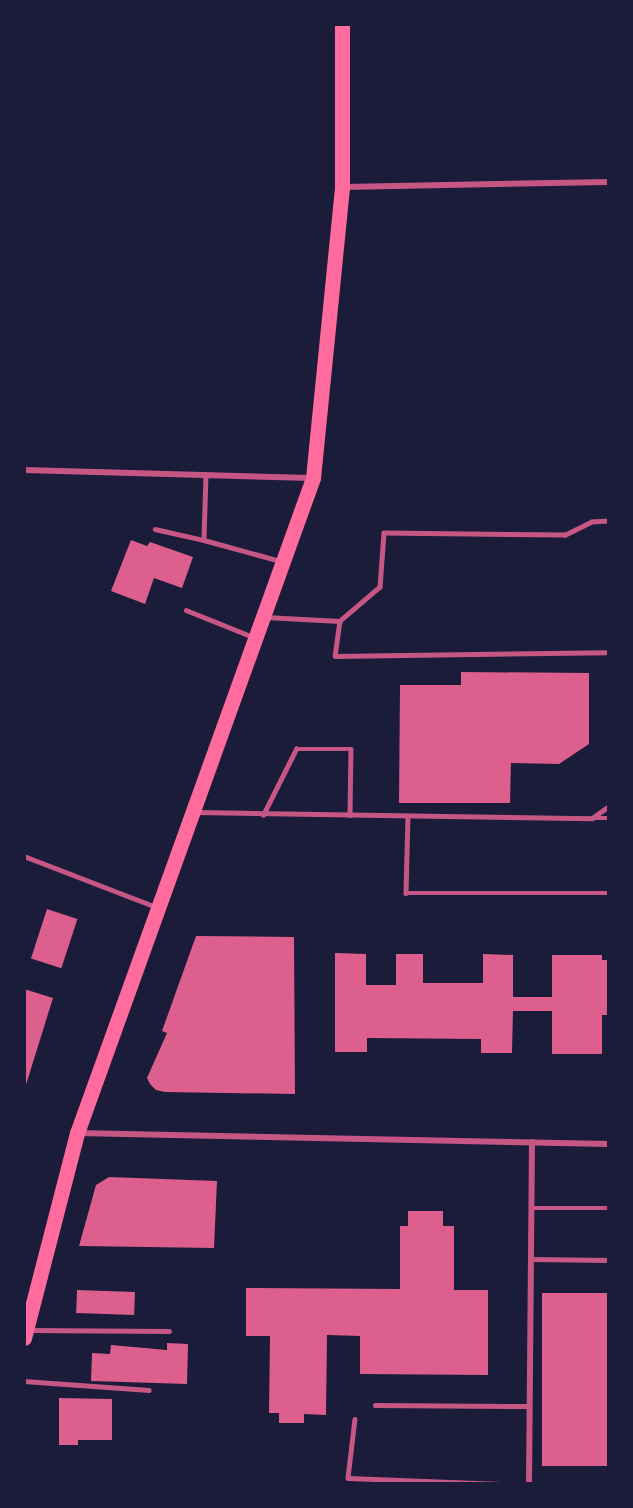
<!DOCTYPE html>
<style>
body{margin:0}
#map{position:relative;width:633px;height:1508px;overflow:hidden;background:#1b1b3a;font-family:"Varela Round",sans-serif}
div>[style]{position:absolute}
.building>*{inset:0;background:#dd5f8e;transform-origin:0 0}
.service>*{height:4.5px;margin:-2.25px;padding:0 2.25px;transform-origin:2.25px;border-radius:2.25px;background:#c65784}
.minor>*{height:6px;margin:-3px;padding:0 3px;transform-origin:3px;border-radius:3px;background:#c65784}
.primary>*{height:15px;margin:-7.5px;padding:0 7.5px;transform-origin:7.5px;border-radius:7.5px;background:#ff6b9d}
span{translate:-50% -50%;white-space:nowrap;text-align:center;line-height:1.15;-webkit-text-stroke:4.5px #1b1b3a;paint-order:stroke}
.frame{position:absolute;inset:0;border:26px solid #1b1b3a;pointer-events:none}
</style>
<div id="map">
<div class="building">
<i style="clip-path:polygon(131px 540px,147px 546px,150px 542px,193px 557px,182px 588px,154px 578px,145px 604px,111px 591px)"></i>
<i style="clip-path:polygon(461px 672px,589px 673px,589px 744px,559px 764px,511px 763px,510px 803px,399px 803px,400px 685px,461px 685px)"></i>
<i style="left:47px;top:909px;width:32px;height:52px;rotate:18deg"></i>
<i style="clip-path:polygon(196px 936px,294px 937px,295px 1094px,165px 1092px,156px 1090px,150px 1084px,147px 1078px,167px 1033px,162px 1031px)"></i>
<i style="clip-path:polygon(335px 953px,366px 954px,366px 985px,396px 985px,396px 954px,423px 954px,423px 983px,483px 983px,483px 954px,513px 955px,513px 997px,552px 997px,552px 955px,602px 955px,602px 960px,609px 960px,609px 1015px,602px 1015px,602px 1054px,552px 1054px,552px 1011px,513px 1011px,512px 1053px,481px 1053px,481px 1039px,367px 1038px,367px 1052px,335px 1052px)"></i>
<i style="clip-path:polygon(24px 989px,53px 998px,25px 1088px,24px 1088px)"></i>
<i style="clip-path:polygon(109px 1177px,217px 1181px,214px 1248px,79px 1246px,96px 1185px)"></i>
<i style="clip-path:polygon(408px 1211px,443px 1211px,443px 1226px,454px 1226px,454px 1290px,488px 1290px,488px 1375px,360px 1374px,360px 1336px,327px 1335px,326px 1415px,304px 1414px,304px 1423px,279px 1423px,279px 1413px,269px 1413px,270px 1336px,246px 1336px,246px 1288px,400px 1289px,400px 1226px,408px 1226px)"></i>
<i style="left:77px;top:1290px;width:58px;height:23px;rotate:2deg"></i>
<i style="left:542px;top:1293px;width:67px;height:173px"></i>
<i style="clip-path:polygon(167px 1343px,188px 1344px,187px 1384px,91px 1381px,92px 1353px,110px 1354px,111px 1345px,167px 1350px)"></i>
<i style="clip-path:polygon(59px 1398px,112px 1399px,112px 1440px,78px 1440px,78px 1445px,59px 1445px)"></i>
</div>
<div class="service">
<i style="left:206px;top:475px;width:65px;rotate:91.8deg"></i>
<i style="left:204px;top:540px;width:79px;rotate:15.4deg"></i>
<i style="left:609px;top:521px;width:17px;rotate:177deg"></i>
<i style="left:592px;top:522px;width:30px;rotate:154deg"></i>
<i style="left:565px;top:535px;width:181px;rotate:-179.4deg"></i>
<i style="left:384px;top:533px;width:54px;rotate:94.2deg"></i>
<i style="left:380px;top:587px;width:52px;rotate:139.6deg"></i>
<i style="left:340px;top:621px;width:35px;rotate:98deg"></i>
<i style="left:335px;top:656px;width:274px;rotate:-0.8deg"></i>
<i style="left:155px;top:529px;width:50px;rotate:12.7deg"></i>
<i style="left:186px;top:610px;width:72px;rotate:21.9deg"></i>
<i style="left:265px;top:617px;width:75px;rotate:3.1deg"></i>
<i style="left:195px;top:812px;width:397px;rotate:0.9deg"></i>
<i style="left:592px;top:818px;width:21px;rotate:-35deg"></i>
<i style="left:263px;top:815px;width:74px;rotate:-63.4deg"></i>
<i style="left:296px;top:749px;width:55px"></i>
<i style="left:351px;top:749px;width:66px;rotate:90.9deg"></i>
<i style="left:408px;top:816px;width:77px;rotate:91.5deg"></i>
<i style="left:406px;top:893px;width:203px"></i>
<i style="left:592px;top:818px;width:17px"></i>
<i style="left:24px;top:856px;width:142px;rotate:21.1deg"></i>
<i style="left:531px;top:1208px;width:78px"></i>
<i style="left:531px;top:1259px;width:78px;rotate:0.7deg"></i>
<i style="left:29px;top:1330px;width:140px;rotate:0.4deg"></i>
<i style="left:24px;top:1381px;width:125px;rotate:4.1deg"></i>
<i style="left:375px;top:1405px;width:154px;rotate:0.4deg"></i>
<i style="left:355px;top:1419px;width:59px;rotate:96.8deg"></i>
<i style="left:348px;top:1478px;width:154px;rotate:2.2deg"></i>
</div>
<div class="minor">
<i style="left:343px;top:187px;width:266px;rotate:-1.1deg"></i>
<i style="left:24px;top:470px;width:287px;rotate:1.6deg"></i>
<i style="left:77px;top:1133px;width:532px;rotate:1.18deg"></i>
<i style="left:529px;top:1484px;width:342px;rotate:-89.5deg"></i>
</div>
<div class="primary">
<i style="left:24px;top:1338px;width:212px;rotate:-75.5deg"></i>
<i style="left:77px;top:1133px;width:696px;rotate:-70.19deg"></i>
<i style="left:313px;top:478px;width:292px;rotate:-84.3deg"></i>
<i style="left:342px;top:187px;width:163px;rotate:-90deg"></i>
</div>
<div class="frame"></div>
</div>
